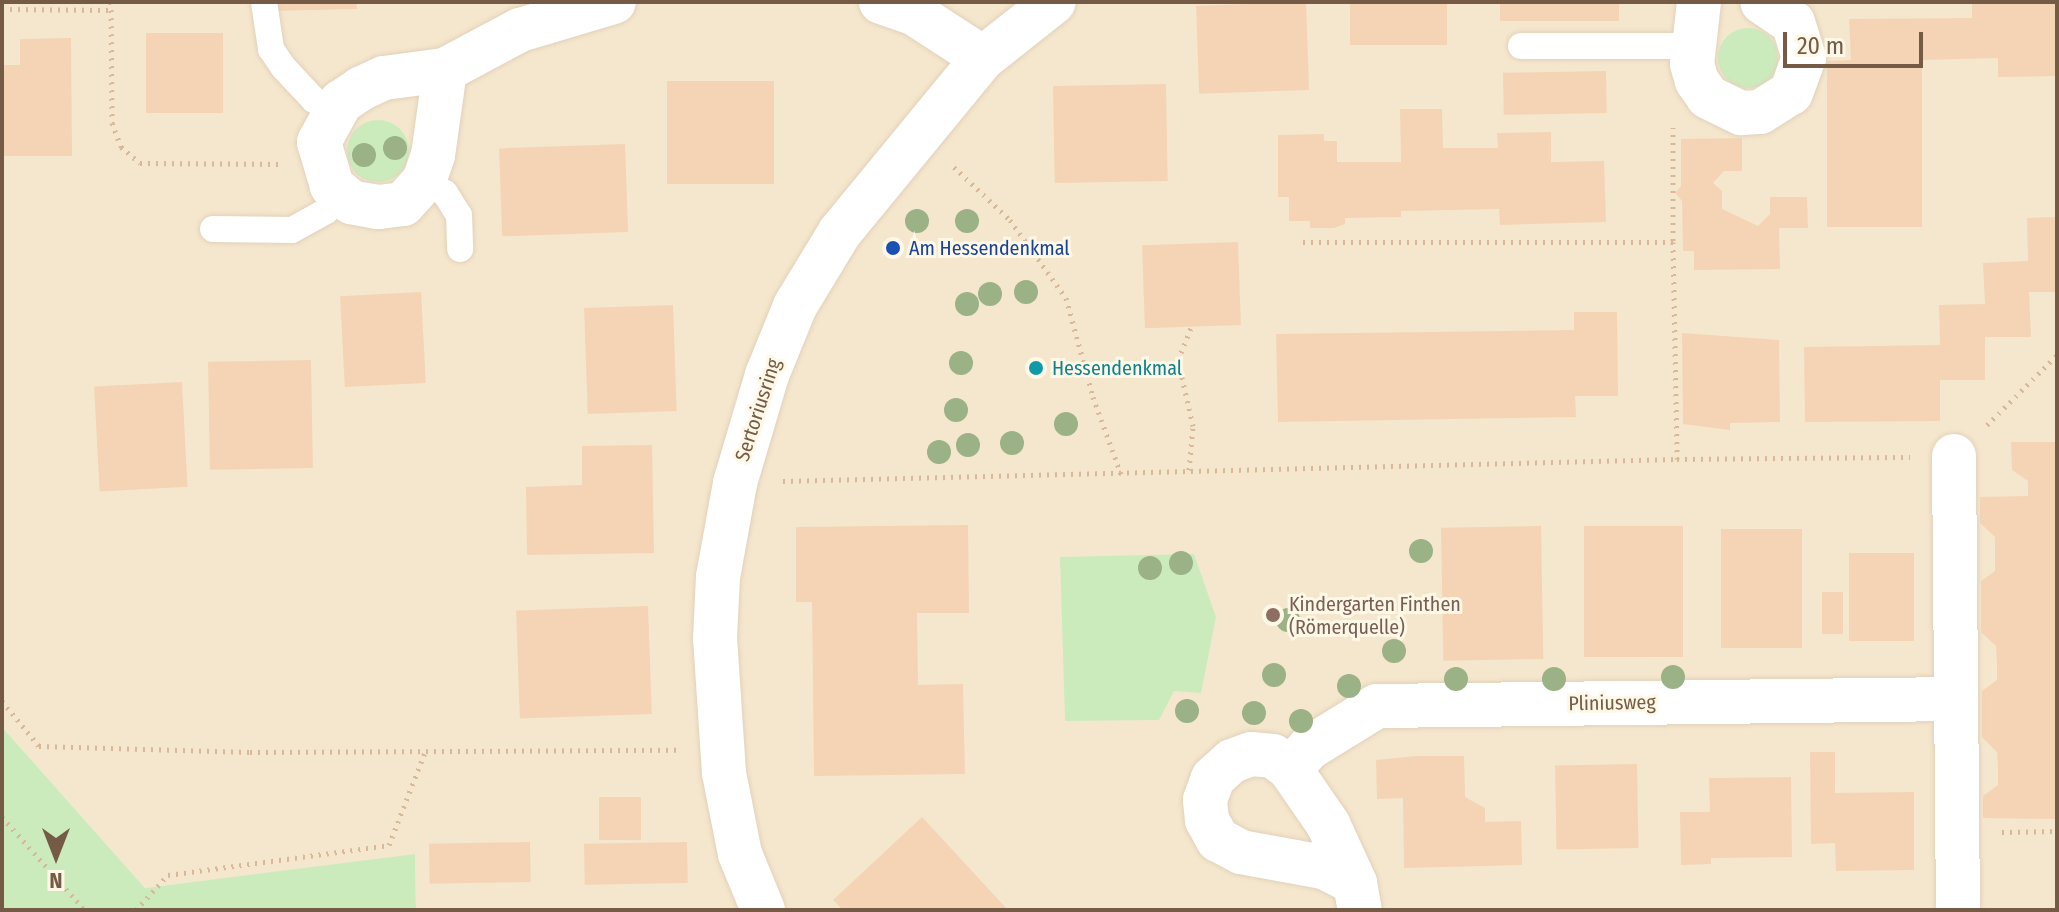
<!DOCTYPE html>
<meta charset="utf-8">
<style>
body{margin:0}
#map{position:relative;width:2059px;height:912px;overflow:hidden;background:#fdf4df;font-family:"Fira Sans Condensed",sans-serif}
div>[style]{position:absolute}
.residential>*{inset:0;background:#f5e7cd}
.green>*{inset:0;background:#ccebbd}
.round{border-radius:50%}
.building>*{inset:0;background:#f4d4b5;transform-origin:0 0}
.path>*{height:5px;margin-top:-2.5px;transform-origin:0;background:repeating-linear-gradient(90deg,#d9b899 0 2px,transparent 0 8px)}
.roads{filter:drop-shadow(0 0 2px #e2d1bb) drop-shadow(0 0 2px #e2d1bb)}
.service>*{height:26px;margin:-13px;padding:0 13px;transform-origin:13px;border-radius:13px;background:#fff}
.minor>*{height:44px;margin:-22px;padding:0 22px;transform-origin:22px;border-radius:22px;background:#fff}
.trees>*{width:24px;height:24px;margin:-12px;border-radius:50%;background:#9bb186}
.dots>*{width:22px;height:22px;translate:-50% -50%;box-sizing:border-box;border:4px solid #fff8e7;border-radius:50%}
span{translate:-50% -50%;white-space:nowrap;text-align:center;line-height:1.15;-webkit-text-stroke:6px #fff8e7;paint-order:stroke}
.transit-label{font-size:20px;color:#164399}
.left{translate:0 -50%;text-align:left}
.culture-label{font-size:20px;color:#0d838f}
.street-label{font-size:20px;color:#755b46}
.education-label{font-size:20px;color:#785e54}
.frame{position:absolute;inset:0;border:4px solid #755b46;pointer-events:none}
.north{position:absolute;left:16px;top:816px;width:80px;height:80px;-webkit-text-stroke:6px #fff8e7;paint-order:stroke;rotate:180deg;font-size:22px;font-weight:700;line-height:32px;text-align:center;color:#755b46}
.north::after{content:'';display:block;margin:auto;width:28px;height:36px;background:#755b46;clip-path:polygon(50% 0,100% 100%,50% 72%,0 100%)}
.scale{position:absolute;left:1783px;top:32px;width:140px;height:36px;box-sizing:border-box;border:4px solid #755b46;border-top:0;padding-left:10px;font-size:24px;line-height:28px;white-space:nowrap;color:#755b46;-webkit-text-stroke:6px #fff8e7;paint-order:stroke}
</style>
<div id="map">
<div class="residential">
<i style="clip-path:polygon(2px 2px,2057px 2px,2057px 910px,416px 910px,415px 855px,145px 888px,2px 727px)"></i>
</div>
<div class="green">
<i class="round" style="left:1718px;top:28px;width:60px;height:60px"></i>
<i class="round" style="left:347px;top:120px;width:62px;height:62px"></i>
<i style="clip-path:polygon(1194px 554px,1216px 617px,1201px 693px,1174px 691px,1159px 720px,1065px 721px,1060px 557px)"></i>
<i style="clip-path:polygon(2px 727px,145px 888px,415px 854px,416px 910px,2px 910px)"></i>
</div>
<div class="building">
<i style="clip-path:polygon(270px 2px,356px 2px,357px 9px,270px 11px)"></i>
<i style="left:1306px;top:2px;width:88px;height:110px;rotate:88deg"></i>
<i style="left:1350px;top:2px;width:97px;height:43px"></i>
<i style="left:1500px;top:2px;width:119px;height:19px"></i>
<i style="clip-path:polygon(1972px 2px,2057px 2px,2057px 76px,1998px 77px,1998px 58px,1922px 60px,1922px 227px,1827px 227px,1827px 61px,1851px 60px,1849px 19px,1972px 18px)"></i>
<i style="left:146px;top:33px;width:77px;height:80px"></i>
<i style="clip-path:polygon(71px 38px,72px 156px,2px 156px,2px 65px,20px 65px,20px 39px)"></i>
<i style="left:1606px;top:71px;width:42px;height:103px;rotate:89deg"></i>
<i style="left:667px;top:81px;width:107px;height:103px"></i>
<i style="left:1166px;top:84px;width:97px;height:113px;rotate:89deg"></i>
<i style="clip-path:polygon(1400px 109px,1442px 109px,1443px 148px,1498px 148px,1497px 133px,1551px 132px,1551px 162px,1604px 161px,1606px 222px,1500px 225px,1499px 209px,1401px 211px,1401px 217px,1345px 218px,1345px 224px,1334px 228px,1310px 228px,1310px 221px,1289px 221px,1289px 197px,1278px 197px,1278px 135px,1324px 134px,1324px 141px,1337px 141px,1337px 162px,1401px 162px)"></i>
<i style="clip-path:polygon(1742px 138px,1742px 171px,1724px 171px,1713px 183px,1722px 191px,1722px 209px,1758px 226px,1770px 214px,1770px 197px,1807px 197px,1808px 228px,1779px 228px,1780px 269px,1694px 270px,1694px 251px,1683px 251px,1682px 201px,1675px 193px,1681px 186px,1681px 139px)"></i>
<i style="left:625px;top:144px;width:88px;height:126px;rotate:88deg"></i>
<i style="clip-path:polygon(2057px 217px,2057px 292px,2029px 292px,2031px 337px,1985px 337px,1985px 380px,1940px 380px,1940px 421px,1805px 422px,1804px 347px,1940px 345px,1939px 305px,1985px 304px,1983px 263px,2028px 261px,2027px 218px)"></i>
<i style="left:1238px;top:242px;width:83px;height:96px;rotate:88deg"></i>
<i style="left:421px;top:292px;width:91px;height:81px;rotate:87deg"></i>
<i style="left:673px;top:305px;width:106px;height:89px;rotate:88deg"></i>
<i style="clip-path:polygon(1574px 312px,1617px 312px,1618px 396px,1575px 396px,1576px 417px,1278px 422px,1276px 334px,1574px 330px)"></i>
<i style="clip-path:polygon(1682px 333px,1779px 340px,1780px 422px,1730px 423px,1730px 430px,1683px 424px)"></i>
<i style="left:311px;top:360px;width:108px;height:103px;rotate:89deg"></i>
<i style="left:182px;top:382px;width:105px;height:88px;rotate:87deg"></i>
<i style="clip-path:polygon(2011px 442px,2057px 442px,2057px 819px,1983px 818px,1983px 796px,1998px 785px,1998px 768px,1997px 752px,1982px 737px,1982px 691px,1997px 680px,1997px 663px,1996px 646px,1981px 632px,1981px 581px,1995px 571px,1995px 537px,1980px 523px,1980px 497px,2028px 496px,2028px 481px,2012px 470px)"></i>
<i style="clip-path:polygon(652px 445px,654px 553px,527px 555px,526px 487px,582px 485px,582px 446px)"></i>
<i style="clip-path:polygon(968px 525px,969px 613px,917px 613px,918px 685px,963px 684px,965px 774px,814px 776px,812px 602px,796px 602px,796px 527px)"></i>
<i style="left:1541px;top:526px;width:133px;height:100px;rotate:89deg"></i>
<i style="left:1683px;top:526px;width:131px;height:99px;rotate:90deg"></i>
<i style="left:1802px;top:529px;width:119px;height:81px;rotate:90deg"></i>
<i style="left:1849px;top:553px;width:65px;height:88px"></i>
<i style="left:1822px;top:592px;width:21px;height:42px"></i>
<i style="left:648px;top:606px;width:108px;height:132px;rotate:88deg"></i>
<i style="clip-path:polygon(1810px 752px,1835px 752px,1835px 793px,1914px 792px,1914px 870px,1836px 871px,1835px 843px,1811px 844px)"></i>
<i style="clip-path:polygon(1416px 756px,1464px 756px,1465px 797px,1485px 808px,1485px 822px,1521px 821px,1522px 865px,1404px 868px,1403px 798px,1377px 799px,1376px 760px)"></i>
<i style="left:1637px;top:764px;width:84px;height:82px;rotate:89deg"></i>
<i style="clip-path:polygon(1791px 777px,1792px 857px,1711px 858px,1711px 864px,1681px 865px,1680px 812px,1710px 812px,1709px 778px)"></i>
<i style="left:599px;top:797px;width:42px;height:43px"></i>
<i style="clip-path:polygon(922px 817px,1008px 910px,843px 910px,833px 900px)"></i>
<i style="left:530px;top:842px;width:40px;height:101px;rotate:89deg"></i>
<i style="left:687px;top:842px;width:41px;height:103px;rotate:89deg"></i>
</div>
<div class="path">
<i style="left:111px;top:2px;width:121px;rotate:89.5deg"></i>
<i style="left:112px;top:123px;width:26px;rotate:69deg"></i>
<i style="left:121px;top:147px;width:25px;rotate:40deg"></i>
<i style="left:140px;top:163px;width:140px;rotate:0.4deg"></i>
<i style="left:2px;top:9px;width:109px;rotate:0.5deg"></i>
<i style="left:1673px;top:127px;width:115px;rotate:90deg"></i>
<i style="left:954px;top:167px;width:77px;rotate:43.4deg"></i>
<i style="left:1010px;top:220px;width:96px;rotate:54.3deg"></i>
<i style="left:1066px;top:298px;width:103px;rotate:74.7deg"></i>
<i style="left:1093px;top:397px;width:85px;rotate:70.1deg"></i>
<i style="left:1303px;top:242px;width:370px"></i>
<i style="left:1673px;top:242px;width:217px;rotate:88.9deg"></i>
<i style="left:1677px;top:459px;width:233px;rotate:-0.5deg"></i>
<i style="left:1987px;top:425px;width:99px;rotate:-45deg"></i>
<i style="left:1189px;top:470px;width:44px;rotate:-84.8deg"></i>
<i style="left:1193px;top:426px;width:68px;rotate:-102.8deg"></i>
<i style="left:1178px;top:360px;width:37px;rotate:-68deg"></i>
<i style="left:783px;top:481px;width:894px;rotate:-1.41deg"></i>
<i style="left:2px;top:701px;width:58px;rotate:50.6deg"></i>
<i style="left:39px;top:746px;width:211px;rotate:1.6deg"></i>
<i style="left:250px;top:752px;width:427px;rotate:-0.3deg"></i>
<i style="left:2px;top:817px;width:125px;rotate:48.3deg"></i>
<i style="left:2002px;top:832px;width:55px;rotate:-1deg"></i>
<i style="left:136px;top:910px;width:47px;rotate:-47.6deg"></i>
<i style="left:168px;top:875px;width:223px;rotate:-7.7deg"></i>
<i style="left:389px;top:845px;width:100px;rotate:-68.8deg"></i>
</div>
<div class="roads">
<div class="service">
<i style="left:264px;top:2px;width:48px;rotate:81.5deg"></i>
<i style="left:271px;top:49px;width:23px;rotate:56deg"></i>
<i style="left:284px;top:68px;width:44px;rotate:46.8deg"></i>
<i style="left:314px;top:100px;width:23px;rotate:25deg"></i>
<i style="left:1521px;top:46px;width:171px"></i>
<i style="left:424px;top:181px;width:24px;rotate:30deg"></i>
<i style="left:445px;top:193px;width:26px;rotate:58deg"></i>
<i style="left:459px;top:215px;width:34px;rotate:88deg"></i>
<i style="left:213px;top:229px;width:79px;rotate:0.7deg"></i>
<i style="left:292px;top:230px;width:39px;rotate:-29deg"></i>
<i style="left:326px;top:211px;width:23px;rotate:-47deg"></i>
</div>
<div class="minor">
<i style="left:881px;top:2px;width:36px;rotate:19deg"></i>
<i style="left:915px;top:14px;width:81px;rotate:32.9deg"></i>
<i style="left:1699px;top:2px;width:62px;rotate:96.4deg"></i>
<i style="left:1692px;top:64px;width:18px;rotate:74deg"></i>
<i style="left:1697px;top:81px;width:19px;rotate:55deg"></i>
<i style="left:1708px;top:97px;width:37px;rotate:26deg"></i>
<i style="left:1741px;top:113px;width:19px;rotate:-3deg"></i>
<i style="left:1760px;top:112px;width:36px;rotate:-32deg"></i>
<i style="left:1791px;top:93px;width:37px;rotate:-70deg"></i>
<i style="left:1804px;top:58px;width:37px;rotate:-107deg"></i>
<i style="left:1793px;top:23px;width:37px;rotate:-146deg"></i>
<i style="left:445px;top:70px;width:86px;rotate:98deg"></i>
<i style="left:433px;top:155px;width:28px;rotate:109deg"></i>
<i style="left:424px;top:181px;width:31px;rotate:132deg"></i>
<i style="left:403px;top:204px;width:25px;rotate:173deg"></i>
<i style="left:378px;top:207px;width:27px;rotate:-170deg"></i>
<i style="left:351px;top:202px;width:25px;rotate:-140deg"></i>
<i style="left:332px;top:186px;width:46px;rotate:-106.5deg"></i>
<i style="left:319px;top:142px;width:46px;rotate:-61.2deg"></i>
<i style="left:341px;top:102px;width:23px;rotate:-34deg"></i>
<i style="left:360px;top:89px;width:26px;rotate:-25deg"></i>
<i style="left:384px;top:78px;width:62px;rotate:-7.5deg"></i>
<i style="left:445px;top:70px;width:85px;rotate:-28.1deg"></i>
<i style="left:520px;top:30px;width:98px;rotate:-16.6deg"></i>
<i style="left:1954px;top:456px;width:454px;rotate:89.5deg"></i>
<i style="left:1290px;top:769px;width:28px;rotate:-48deg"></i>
<i style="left:1309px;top:748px;width:80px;rotate:-31.7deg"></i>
<i style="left:1377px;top:706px;width:579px;rotate:-0.69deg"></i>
<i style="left:1355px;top:883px;width:36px;rotate:-153deg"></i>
<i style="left:1323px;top:867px;width:83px;rotate:-169.6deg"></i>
<i style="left:1241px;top:852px;width:26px;rotate:-152deg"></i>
<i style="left:1218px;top:840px;width:23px;rotate:-119deg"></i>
<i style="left:1207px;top:820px;width:20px;rotate:-96deg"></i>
<i style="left:1205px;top:800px;width:23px;rotate:-70deg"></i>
<i style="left:1213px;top:778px;width:25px;rotate:-42deg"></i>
<i style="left:1232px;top:761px;width:20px;rotate:-20deg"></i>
<i style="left:1251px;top:754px;width:22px;rotate:5deg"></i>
<i style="left:1273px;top:756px;width:21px;rotate:37deg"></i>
<i style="left:1290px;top:769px;width:67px;rotate:55.4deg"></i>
<i style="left:1328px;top:824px;width:65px;rotate:65.4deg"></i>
<i style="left:1355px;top:883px;width:27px;rotate:80deg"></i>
<i style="left:763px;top:910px;width:61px;rotate:-112.3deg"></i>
<i style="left:740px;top:854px;width:83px;rotate:-101.2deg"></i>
<i style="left:724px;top:773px;width:135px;rotate:-93.8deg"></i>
<i style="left:715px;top:638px;width:61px;rotate:-87.2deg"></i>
<i style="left:718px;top:577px;width:96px;rotate:-79.7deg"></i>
<i style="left:735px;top:483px;width:113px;rotate:-73.5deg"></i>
<i style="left:767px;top:375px;width:74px;rotate:-67.9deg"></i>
<i style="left:795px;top:306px;width:87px;rotate:-58.7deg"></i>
<i style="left:840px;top:232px;width:225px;rotate:-50.6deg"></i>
<i style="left:983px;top:58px;width:90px;rotate:-38.3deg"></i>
</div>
</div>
<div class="trees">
<i style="left:395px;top:148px"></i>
<i style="left:364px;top:155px"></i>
<i style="left:917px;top:221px"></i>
<i style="left:967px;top:221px"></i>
<i style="left:1026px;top:292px"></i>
<i style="left:990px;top:294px"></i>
<i style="left:967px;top:304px"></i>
<i style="left:961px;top:363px"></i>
<i style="left:956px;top:410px"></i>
<i style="left:1066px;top:424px"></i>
<i style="left:1012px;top:443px"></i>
<i style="left:968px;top:445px"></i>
<i style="left:939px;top:452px"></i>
<i style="left:1421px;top:551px"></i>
<i style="left:1181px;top:563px"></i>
<i style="left:1150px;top:568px"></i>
<i style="left:1288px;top:620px"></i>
<i style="left:1394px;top:651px"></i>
<i style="left:1274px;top:675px"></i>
<i style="left:1673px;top:677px"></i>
<i style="left:1456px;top:679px"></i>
<i style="left:1554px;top:679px"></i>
<i style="left:1349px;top:686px"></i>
<i style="left:1187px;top:711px"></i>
<i style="left:1254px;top:713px"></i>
<i style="left:1301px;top:721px"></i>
</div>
<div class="dots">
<i style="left:893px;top:248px;background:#1a4fb4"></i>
<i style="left:1036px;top:368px;background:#0f9aa8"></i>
<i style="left:1273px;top:615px;background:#8d6e63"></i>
</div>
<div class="transit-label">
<span class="left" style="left:909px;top:248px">Am Hessendenkmal</span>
</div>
<div class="culture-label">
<span class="left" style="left:1052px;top:368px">Hessendenkmal</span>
</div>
<div class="street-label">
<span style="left:758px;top:410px;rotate:-72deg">Sertoriusring</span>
<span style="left:1612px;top:703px;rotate:-1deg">Pliniusweg</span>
</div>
<div class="education-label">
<span class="left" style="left:1289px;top:616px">Kindergarten Finthen<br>(Römerquelle)</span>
</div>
<div class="frame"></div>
<div class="north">N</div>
<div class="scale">20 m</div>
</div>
